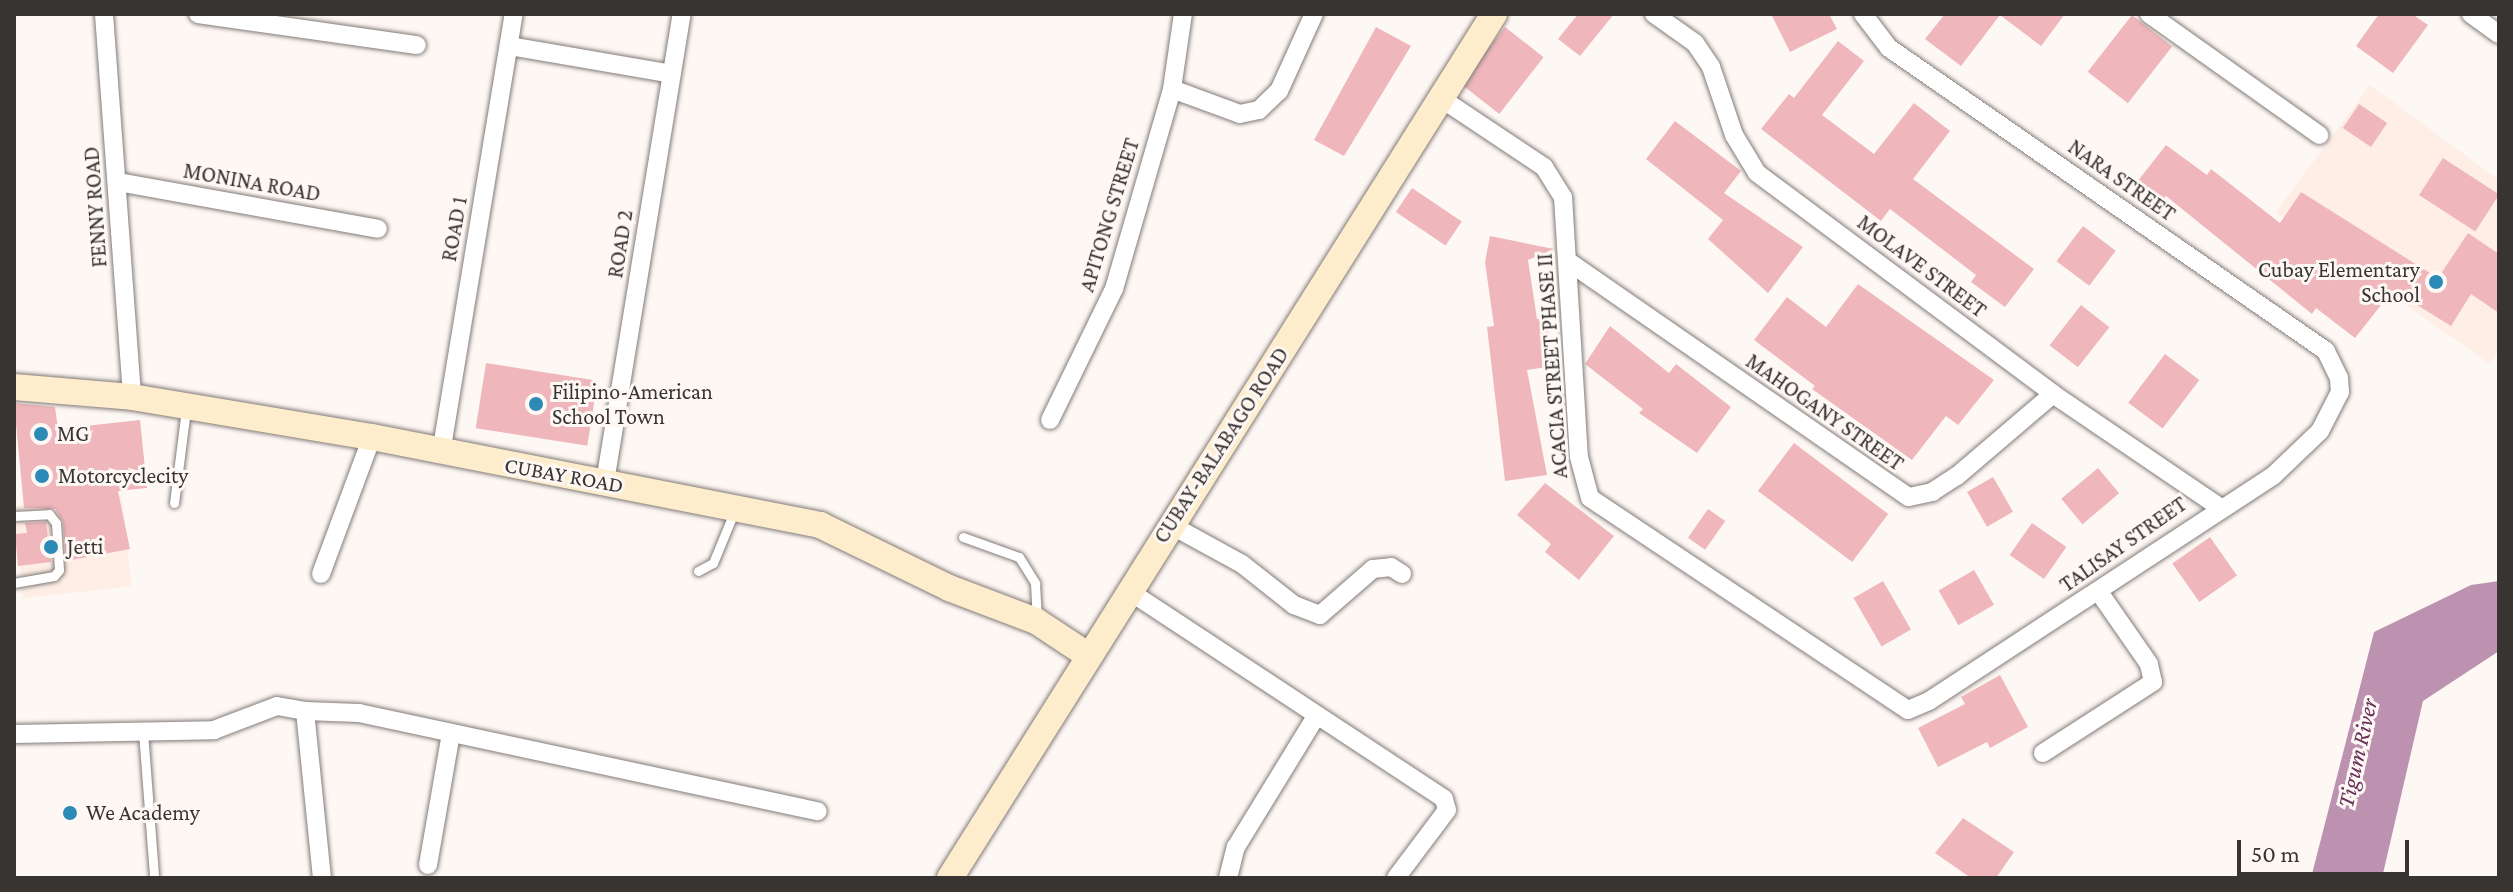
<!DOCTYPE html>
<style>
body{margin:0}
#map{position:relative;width:2513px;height:892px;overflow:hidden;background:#fef8f5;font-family:"Crimson Pro",serif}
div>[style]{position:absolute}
.built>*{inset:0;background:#feeee6;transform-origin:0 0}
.water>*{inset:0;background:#bd92b0}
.building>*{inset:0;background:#efb7bc;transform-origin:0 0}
.roads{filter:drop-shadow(0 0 2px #827b78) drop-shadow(0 0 2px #827b78)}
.lane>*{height:9px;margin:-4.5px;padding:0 4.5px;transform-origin:4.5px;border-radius:4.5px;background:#fff}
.street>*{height:18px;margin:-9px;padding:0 9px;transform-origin:9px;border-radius:9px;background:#fff}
.secondary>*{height:26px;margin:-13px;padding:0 13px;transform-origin:13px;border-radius:13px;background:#fdedcc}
.dots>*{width:22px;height:22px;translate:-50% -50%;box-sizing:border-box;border:4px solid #fef8f5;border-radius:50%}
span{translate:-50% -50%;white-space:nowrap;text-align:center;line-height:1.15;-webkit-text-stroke:6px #fef8f5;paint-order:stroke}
.street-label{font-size:22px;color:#373432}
.poi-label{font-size:22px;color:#373432}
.right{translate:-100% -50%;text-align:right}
.left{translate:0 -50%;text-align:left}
.water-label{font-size:24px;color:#663059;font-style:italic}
.frame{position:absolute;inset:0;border:16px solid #373432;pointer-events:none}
.scale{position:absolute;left:2237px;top:840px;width:172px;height:36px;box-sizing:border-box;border:4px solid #373432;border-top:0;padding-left:10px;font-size:24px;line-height:28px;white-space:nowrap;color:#373432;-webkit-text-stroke:6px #fef8f5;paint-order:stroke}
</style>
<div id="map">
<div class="built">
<i style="clip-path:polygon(2370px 85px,2499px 180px,2499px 351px,2490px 364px,2275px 213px)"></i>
<i style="left:122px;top:495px;width:92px;height:109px;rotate:84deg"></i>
</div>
<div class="water">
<i style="clip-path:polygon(2499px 581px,2499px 651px,2423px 701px,2382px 878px,2311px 878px,2374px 632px,2471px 585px)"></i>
</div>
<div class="building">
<i style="clip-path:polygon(1578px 14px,1614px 14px,1580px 56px,1558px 39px)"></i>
<i style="clip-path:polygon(1771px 14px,1829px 14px,1837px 29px,1790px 52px)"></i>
<i style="clip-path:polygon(1945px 14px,2065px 14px,2041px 46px,2000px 15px,1961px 66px,1925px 39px)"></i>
<i style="clip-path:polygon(2379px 14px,2412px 14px,2428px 25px,2393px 73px,2356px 46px)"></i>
<i style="left:2132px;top:15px;width:51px;height:72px;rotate:38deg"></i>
<i style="clip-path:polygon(1376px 27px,1411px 46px,1344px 156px,1314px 140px)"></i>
<i style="left:1505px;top:27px;width:49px;height:72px;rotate:38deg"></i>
<i style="clip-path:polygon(1838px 41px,1864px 61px,1822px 115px,1874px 154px,1914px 103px,1950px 131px,1913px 179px,2034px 269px,2005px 307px,1971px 282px,1976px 275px,1890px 209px,1881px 221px,1761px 129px,1789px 94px,1794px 98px)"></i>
<i style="left:2359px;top:104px;width:34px;height:29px;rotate:34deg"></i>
<i style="clip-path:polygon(1675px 121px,1741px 171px,1724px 193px,1803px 247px,1768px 293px,1708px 239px,1723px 220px,1646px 159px)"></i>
<i style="clip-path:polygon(2166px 145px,2207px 175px,2211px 169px,2280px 223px,2301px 192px,2438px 278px,2468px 233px,2499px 254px,2499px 313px,2471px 294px,2451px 326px,2393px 290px,2355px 338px,2316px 308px,2312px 314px,2166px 196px,2162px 201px,2137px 182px)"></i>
<i style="left:2443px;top:158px;width:67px;height:44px;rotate:33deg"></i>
<i style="left:1412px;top:188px;width:60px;height:29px;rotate:34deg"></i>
<i style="left:2083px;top:226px;width:41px;height:44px;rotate:37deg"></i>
<i style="clip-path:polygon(1490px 236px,1554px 249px,1528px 260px,1537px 319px,1546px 318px,1553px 366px,1527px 370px,1547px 475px,1505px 481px,1487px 327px,1494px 326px,1485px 262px)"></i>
<i style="clip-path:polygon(1858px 284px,1994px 380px,1958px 425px,1946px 416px,1912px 460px,1812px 389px,1815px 386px,1754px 340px,1787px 297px,1826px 327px)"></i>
<i style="left:2081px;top:305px;width:36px;height:51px;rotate:38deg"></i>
<i style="clip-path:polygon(1610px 326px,1669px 373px,1676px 364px,1731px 407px,1697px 453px,1639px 413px,1643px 409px,1585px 364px)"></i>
<i style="left:2165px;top:354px;width:43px;height:61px;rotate:37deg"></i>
<i style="left:486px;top:363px;width:113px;height:66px;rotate:9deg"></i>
<i style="clip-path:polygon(14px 403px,55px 407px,58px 429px,140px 420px,147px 488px,118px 491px,130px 549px,66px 561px,63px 522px,55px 509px,24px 508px)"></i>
<i style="left:1794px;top:443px;width:118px;height:60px;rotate:37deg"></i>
<i style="left:2098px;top:468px;width:33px;height:48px;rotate:50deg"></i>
<i style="left:1993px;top:477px;width:40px;height:30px;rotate:60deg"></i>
<i style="clip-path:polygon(1545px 483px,1614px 536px,1579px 580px,1545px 552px,1551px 544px,1517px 515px)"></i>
<i style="left:1708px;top:509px;width:21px;height:35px;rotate:35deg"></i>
<i style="clip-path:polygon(46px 522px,51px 562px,18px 566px,15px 534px,27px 533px,25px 523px)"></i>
<i style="left:2032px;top:523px;width:42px;height:39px;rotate:35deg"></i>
<i style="left:2210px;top:537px;width:47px;height:46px;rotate:55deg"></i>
<i style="left:1974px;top:570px;width:40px;height:41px;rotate:60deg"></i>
<i style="left:1883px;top:581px;width:56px;height:34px;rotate:60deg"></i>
<i style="clip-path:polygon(2000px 675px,2028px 727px,1990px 748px,1987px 742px,1938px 767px,1918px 728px,1965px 704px,1961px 697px)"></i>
<i style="clip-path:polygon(1963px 818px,2014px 852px,1996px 878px,1971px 878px,1935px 853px)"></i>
</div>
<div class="roads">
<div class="lane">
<i style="left:174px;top:503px;width:95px;rotate:-82.7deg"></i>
<i style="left:14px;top:516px;width:35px;rotate:-3deg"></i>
<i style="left:49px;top:514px;width:11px;rotate:52deg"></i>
<i style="left:56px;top:523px;width:47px;rotate:86.3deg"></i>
<i style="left:59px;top:570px;width:8px;rotate:130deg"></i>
<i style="left:54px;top:576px;width:41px;rotate:170.1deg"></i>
<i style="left:963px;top:537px;width:59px;rotate:19.7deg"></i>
<i style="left:1019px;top:557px;width:31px;rotate:58deg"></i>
<i style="left:1035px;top:583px;width:35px;rotate:87deg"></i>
<i style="left:698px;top:571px;width:17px;rotate:-28deg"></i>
<i style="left:713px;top:563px;width:55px;rotate:-67.6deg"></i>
<i style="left:143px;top:732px;width:143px;rotate:85.6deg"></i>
</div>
<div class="street">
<i style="left:104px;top:14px;width:384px;rotate:85.8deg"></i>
<i style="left:198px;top:14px;width:221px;rotate:8.1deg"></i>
<i style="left:1654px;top:14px;width:50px;rotate:35.3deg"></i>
<i style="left:1695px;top:43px;width:29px;rotate:56deg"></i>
<i style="left:1711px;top:67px;width:72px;rotate:71.3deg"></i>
<i style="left:1734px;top:135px;width:44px;rotate:58.8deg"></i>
<i style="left:1757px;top:173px;width:369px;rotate:36.7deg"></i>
<i style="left:2053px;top:394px;width:201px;rotate:34.2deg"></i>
<i style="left:2149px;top:14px;width:209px;rotate:35.4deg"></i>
<i style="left:2471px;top:14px;width:34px;rotate:36deg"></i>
<i style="left:509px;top:46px;width:165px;rotate:9.7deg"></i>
<i style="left:1172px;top:89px;width:72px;rotate:20.2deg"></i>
<i style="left:1240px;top:114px;width:19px;rotate:-12deg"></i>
<i style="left:1259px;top:110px;width:28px;rotate:-44deg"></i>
<i style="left:1279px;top:91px;width:85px;rotate:-65.6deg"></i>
<i style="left:1442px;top:99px;width:123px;rotate:33.7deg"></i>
<i style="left:1544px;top:167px;width:36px;rotate:58deg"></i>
<i style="left:1563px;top:197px;width:260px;rotate:86.5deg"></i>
<i style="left:1579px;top:457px;width:42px;rotate:75deg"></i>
<i style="left:1590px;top:498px;width:382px;rotate:33.7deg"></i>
<i style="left:1908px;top:710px;width:23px;rotate:-23deg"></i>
<i style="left:1929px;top:701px;width:412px;rotate:-33.2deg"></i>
<i style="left:2274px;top:475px;width:64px;rotate:-43.7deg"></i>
<i style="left:2320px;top:431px;width:44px;rotate:-62.9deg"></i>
<i style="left:2340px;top:392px;width:14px;rotate:-94deg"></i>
<i style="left:2339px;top:378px;width:30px;rotate:-116deg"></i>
<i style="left:2326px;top:351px;width:532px;rotate:-145.26deg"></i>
<i style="left:1889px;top:48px;width:43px;rotate:-127.4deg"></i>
<i style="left:118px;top:182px;width:264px;rotate:10.2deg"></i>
<i style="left:1569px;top:262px;width:413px;rotate:34.7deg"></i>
<i style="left:1909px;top:497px;width:24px;rotate:-12deg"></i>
<i style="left:1932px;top:492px;width:30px;rotate:-33deg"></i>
<i style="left:1957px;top:476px;width:126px;rotate:-40.5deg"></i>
<i style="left:1050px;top:420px;width:146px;rotate:-64deg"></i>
<i style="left:1114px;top:289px;width:208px;rotate:-73.8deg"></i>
<i style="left:1172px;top:89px;width:76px;rotate:-81.7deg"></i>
<i style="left:441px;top:453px;width:445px;rotate:-80.6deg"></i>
<i style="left:605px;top:482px;width:474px;rotate:-80.7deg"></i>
<i style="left:1169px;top:524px;width:83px;rotate:28.7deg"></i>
<i style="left:1242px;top:564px;width:66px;rotate:38.3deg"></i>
<i style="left:1294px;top:605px;width:28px;rotate:21deg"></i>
<i style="left:1320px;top:615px;width:70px;rotate:-41deg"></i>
<i style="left:1373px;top:569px;width:18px;rotate:-6deg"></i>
<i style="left:1391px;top:567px;width:13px;rotate:32deg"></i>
<i style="left:321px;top:574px;width:146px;rotate:-69.6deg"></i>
<i style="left:1129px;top:591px;width:377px;rotate:33.4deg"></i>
<i style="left:1444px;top:799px;width:11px;rotate:75deg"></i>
<i style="left:1447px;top:810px;width:85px;rotate:126.9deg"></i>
<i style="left:305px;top:711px;width:54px;rotate:2.1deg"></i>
<i style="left:359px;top:713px;width:469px;rotate:12.1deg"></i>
<i style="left:14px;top:734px;width:200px;rotate:-1.1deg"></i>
<i style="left:214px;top:730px;width:67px;rotate:-20.9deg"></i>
<i style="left:277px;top:706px;width:28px;rotate:10deg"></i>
<i style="left:305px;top:711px;width:168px;rotate:84.2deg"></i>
<i style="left:2043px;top:753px;width:131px;rotate:-32.8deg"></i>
<i style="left:2153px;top:682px;width:18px;rotate:-103deg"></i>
<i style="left:2149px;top:664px;width:88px;rotate:-124.8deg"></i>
<i style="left:428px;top:865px;width:134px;rotate:-80.1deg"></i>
<i style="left:1228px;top:878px;width:32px;rotate:-76deg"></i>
<i style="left:1236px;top:847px;width:151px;rotate:-58.5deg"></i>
</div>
<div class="secondary">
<i style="left:14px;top:387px;width:118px;rotate:4.8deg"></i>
<i style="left:132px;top:397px;width:243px;rotate:9.5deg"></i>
<i style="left:372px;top:437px;width:457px;rotate:11.1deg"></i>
<i style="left:820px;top:525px;width:144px;rotate:26deg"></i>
<i style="left:949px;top:588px;width:93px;rotate:20.8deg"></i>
<i style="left:1036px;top:621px;width:60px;rotate:33.4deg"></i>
<i style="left:950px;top:878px;width:1021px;rotate:-57.8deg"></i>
</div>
</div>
<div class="dots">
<i style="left:2436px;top:282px;background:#2b8ab6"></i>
<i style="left:536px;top:404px;background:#2b8ab6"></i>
<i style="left:41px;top:434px;background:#2b8ab6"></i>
<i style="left:42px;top:476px;background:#2b8ab6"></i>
<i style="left:51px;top:547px;background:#2b8ab6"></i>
<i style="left:70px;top:813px;background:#2b8ab6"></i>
</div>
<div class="street-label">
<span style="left:2122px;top:180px;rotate:35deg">NARA STREET</span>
<span style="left:252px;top:182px;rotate:10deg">MONINA ROAD</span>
<span style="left:95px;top:207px;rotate:-94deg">FENNY ROAD</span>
<span style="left:1109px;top:215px;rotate:-73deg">APITONG STREET</span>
<span style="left:454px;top:229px;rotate:-80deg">ROAD 1</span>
<span style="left:620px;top:244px;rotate:-81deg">ROAD 2</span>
<span style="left:1922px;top:266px;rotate:37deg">MOLAVE STREET</span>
<span style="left:1552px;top:366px;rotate:-94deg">ACACIA STREET PHASE II</span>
<span style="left:1825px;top:412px;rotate:35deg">MAHOGANY STREET</span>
<span style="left:1221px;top:445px;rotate:-57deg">CUBAY-BALABAGO ROAD</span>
<span style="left:564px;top:475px;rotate:10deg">CUBAY ROAD</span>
<span style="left:2123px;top:544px;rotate:-35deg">TALISAY STREET</span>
</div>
<div class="poi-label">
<span class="right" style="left:2420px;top:282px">Cubay Elementary<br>School</span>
<span class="left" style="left:552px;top:404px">Filipino-American<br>School Town</span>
<span class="left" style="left:57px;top:434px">MG</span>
<span class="left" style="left:58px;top:476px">Motorcyclecity</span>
<span class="left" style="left:67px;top:547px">Jetti</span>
<span class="left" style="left:86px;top:813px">We Academy</span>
</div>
<div class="water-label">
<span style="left:2357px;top:753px;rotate:-77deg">Tigum River</span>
</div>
<div class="frame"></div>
<div class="scale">50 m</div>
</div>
